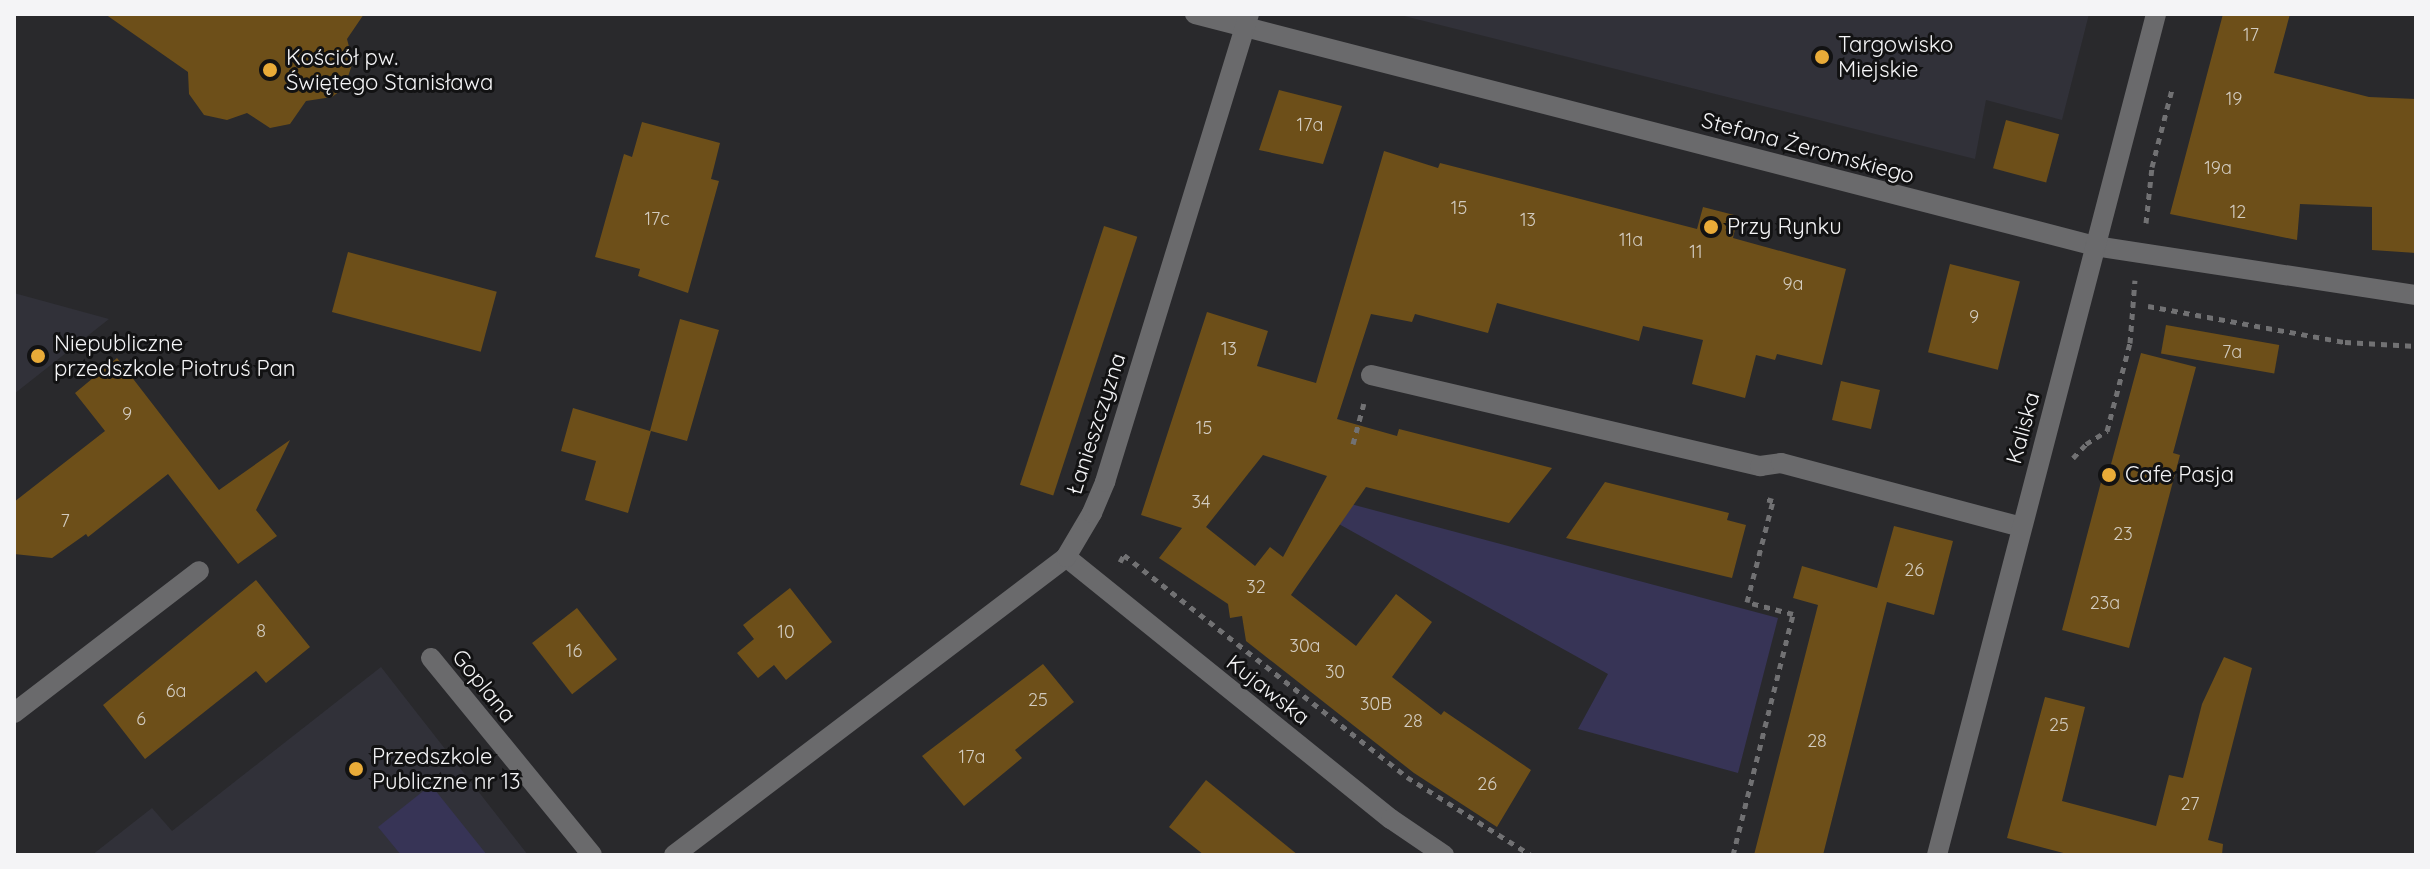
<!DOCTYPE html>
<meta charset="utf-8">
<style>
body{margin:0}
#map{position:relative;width:2430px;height:869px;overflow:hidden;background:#29292c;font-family:Quicksand,sans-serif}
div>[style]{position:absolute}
.built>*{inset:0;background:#313139}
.green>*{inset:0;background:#373456}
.building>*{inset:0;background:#6d4f19;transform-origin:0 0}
.path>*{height:5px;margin-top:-2.5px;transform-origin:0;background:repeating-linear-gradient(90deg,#717173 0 6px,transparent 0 12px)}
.minor>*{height:20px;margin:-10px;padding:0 10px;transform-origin:10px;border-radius:10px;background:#6a6a6c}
.dots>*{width:22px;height:22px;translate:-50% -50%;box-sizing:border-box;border:4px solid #121213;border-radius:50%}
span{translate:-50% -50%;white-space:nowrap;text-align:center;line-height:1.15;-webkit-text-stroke:6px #121213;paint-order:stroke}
.number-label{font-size:18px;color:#d2cbbf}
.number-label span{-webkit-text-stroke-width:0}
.poi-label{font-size:22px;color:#f4f4f6}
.left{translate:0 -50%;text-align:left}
.street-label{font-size:22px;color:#f4f4f6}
.frame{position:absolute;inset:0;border:16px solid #f4f4f6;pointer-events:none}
</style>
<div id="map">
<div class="built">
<i style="clip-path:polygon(1396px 14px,2089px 14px,2062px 120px,1986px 100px,1975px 159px)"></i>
<i style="clip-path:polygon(14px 293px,109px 319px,14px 394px)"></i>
<i style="clip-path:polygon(381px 667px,528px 855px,92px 855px,152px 808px,172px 831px)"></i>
</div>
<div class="green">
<i style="clip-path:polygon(1317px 495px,1778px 618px,1738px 773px,1578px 729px,1608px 674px,1312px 509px)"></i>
<i style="clip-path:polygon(431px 785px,487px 855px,401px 855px,378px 827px)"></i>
</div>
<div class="building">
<i style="clip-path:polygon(105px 14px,364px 14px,347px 39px,353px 62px,344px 88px,332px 97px,306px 101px,290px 124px,270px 128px,247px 113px,227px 120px,204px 115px,189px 94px,188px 72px)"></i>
<i style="clip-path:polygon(2223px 14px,2290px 14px,2274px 73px,2369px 97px,2416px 99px,2416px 253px,2372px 250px,2372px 207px,2300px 204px,2297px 240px,2170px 214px)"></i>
<i style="clip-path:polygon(1279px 90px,1342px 106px,1323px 164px,1259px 150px)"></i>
<i style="left:2006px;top:120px;width:55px;height:50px;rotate:15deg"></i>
<i style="clip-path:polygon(642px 122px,720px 143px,711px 179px,719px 181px,688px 293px,638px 276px,640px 269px,595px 257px,624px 154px,632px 157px)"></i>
<i style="clip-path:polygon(evenodd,1384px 151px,1438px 168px,1440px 163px,1697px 229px,1703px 207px,1738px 216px,1733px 238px,1846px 269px,1822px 365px,1777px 354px,1775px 360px,1756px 355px,1745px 398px,1692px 384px,1703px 340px,1643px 326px,1639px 341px,1497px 303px,1488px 333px,1415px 314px,1412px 322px,1371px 314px,1337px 419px,1397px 436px,1399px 429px,1552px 468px,1509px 523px,1366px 487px,1291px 595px,1356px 646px,1396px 594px,1432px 622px,1392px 677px,1441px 715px,1444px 711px,1531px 770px,1497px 827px,1414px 773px,1246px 641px,1242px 616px,1230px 618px,1228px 604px,1159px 558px,1182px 528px,1141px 515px,1207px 312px,1268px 331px,1257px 366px,1316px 383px,1384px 151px,1263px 455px,1327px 476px,1283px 557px,1270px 547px,1255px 566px,1206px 527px,1263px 455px)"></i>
<i style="left:1104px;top:226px;width:35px;height:272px;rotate:18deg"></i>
<i style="left:348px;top:252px;width:154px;height:62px;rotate:15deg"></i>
<i style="left:1950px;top:264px;width:72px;height:91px;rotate:14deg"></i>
<i style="clip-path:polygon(680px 319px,719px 330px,687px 441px,651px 431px,628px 513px,585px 500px,596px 461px,561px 451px,573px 408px,650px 431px)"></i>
<i style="left:2166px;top:325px;width:115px;height:29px;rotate:10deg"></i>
<i style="clip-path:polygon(2141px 353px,2196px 367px,2173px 453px,2180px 455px,2129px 648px,2062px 630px,2105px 467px,2110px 468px)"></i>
<i style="clip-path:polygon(117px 358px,219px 490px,290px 440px,256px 510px,277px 536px,238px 564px,168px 474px,88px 537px,86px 534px,52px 558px,14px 554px,14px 502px,105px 431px,75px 393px)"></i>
<i style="left:1841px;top:381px;width:40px;height:40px;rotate:13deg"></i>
<i style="clip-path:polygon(1605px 482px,1729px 513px,1727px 520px,1746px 525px,1732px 578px,1566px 538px)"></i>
<i style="clip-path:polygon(1894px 526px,1953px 541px,1934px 615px,1887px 602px,1823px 855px,1754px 855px,1818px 605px,1793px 598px,1802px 566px,1877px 588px)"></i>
<i style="clip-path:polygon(256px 580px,310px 647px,266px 683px,256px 671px,145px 759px,103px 705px)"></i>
<i style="clip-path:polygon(790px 588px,832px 642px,786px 680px,774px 665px,758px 678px,737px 653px,754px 639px,743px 625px)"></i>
<i style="left:577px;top:608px;width:65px;height:57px;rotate:52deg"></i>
<i style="clip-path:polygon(2224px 657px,2252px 668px,2208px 840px,2223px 844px,2222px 855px,2071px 855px,2007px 838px,2045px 697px,2085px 707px,2062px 801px,2156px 826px,2169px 775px,2183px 778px,2202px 704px)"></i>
<i style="clip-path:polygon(1043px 664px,1074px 702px,1015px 750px,1022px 758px,964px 806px,922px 756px)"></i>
<i style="clip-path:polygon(1206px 780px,1298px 855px,1204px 855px,1169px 827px)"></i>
</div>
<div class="path">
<i style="left:2146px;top:223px;width:56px;rotate:-83.9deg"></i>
<i style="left:2152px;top:167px;width:81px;rotate:-75.6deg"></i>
<i style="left:2148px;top:306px;width:200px;rotate:10.4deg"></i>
<i style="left:2345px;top:342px;width:71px;rotate:3.2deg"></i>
<i style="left:1353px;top:444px;width:42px;rotate:-75deg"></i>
<i style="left:2073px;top:458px;width:19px;rotate:-47deg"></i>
<i style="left:2086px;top:444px;width:25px;rotate:-32deg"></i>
<i style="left:2107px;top:431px;width:91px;rotate:-75.4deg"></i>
<i style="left:2130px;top:343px;width:63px;rotate:-85.5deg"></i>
<i style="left:1120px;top:562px;width:8px;rotate:-60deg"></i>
<i style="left:1124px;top:555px;width:360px;rotate:38.1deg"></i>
<i style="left:1407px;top:777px;width:146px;rotate:32.2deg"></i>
<i style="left:1733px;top:855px;width:248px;rotate:-76deg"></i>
<i style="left:1793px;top:614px;width:48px;rotate:-165.4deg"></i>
<i style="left:1747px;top:602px;width:104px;rotate:-75.6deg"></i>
<i style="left:1773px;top:501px;width:10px;rotate:-163deg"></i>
</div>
<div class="minor">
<i style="left:1195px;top:14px;width:929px;rotate:14.45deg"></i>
<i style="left:2095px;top:246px;width:325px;rotate:8.7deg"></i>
<i style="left:1371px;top:375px;width:400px;rotate:13.2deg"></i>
<i style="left:1760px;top:466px;width:21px;rotate:-8deg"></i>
<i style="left:1781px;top:463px;width:249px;rotate:14.9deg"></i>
<i style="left:1066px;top:557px;width:417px;rotate:38.9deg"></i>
<i style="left:1391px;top:819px;width:64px;rotate:34.2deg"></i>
<i style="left:431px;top:658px;width:254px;rotate:50.7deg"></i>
<i style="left:14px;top:713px;width:233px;rotate:-37.5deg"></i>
<i style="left:674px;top:855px;width:492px;rotate:-37.2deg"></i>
<i style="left:1066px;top:557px;width:51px;rotate:-59.4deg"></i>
<i style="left:1092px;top:513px;width:34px;rotate:-67deg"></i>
<i style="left:1105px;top:482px;width:490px;rotate:-72.9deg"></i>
<i style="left:1937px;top:855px;width:869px;rotate:-75.4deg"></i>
</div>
<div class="dots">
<i style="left:1822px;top:57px;background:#e9ab38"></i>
<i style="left:270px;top:70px;background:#e9ab38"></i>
<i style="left:1711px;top:227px;background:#e9ab38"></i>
<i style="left:38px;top:356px;background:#e9ab38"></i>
<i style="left:2109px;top:475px;background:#e9ab38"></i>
<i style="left:356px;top:769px;background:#e9ab38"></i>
</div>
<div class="number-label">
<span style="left:2251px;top:35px">17</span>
<span style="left:2234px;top:99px">19</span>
<span style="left:1310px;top:125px">17a</span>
<span style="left:2218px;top:168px">19a</span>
<span style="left:1459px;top:208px">15</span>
<span style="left:2238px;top:212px">12</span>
<span style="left:657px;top:219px">17c</span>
<span style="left:1528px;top:220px">13</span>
<span style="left:1631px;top:240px">11a</span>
<span style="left:1696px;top:252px">11</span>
<span style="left:1793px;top:284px">9a</span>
<span style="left:1974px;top:317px">9</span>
<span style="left:1229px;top:349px">13</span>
<span style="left:2232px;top:352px">7a</span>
<span style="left:127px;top:414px">9</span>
<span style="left:1204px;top:428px">15</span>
<span style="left:1201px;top:502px">34</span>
<span style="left:65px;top:521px">7</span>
<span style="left:2123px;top:534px">23</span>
<span style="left:1914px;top:570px">26</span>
<span style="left:1256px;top:587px">32</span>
<span style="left:2105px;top:603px">23a</span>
<span style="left:261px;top:631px">8</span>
<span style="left:786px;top:632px">10</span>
<span style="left:1305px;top:646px">30a</span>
<span style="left:574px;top:651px">16</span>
<span style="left:1335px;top:672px">30</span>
<span style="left:176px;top:691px">6a</span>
<span style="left:1038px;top:700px">25</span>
<span style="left:1376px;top:704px">30B</span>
<span style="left:141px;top:719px">6</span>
<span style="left:1413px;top:721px">28</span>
<span style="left:2059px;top:725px">25</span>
<span style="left:1817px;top:741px">28</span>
<span style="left:972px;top:757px">17a</span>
<span style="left:1487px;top:784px">26</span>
<span style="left:2190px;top:804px">27</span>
</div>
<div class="poi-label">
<span class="left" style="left:1838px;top:57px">Targowisko<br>Miejskie</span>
<span class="left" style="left:286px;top:70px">Kościół pw.<br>Świętego Stanisława</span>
<span class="left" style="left:1727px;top:227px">Przy Rynku</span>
<span class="left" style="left:54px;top:356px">Niepubliczne<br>przedszkole Piotruś Pan</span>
<span class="left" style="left:2125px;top:475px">Cafe Pasja</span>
<span class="left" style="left:372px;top:769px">Przedszkole<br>Publiczne nr 13</span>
</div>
<div class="street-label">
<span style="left:1808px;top:148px;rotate:15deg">Stefana Żeromskiego</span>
<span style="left:1096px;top:424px;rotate:-72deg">Łanieszczyzna</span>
<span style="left:2023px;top:428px;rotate:-75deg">Kaliska</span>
<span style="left:484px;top:686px;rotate:51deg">Goplana</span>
<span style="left:1268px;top:690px;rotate:38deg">Kujawska</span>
</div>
<div class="frame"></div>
</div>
